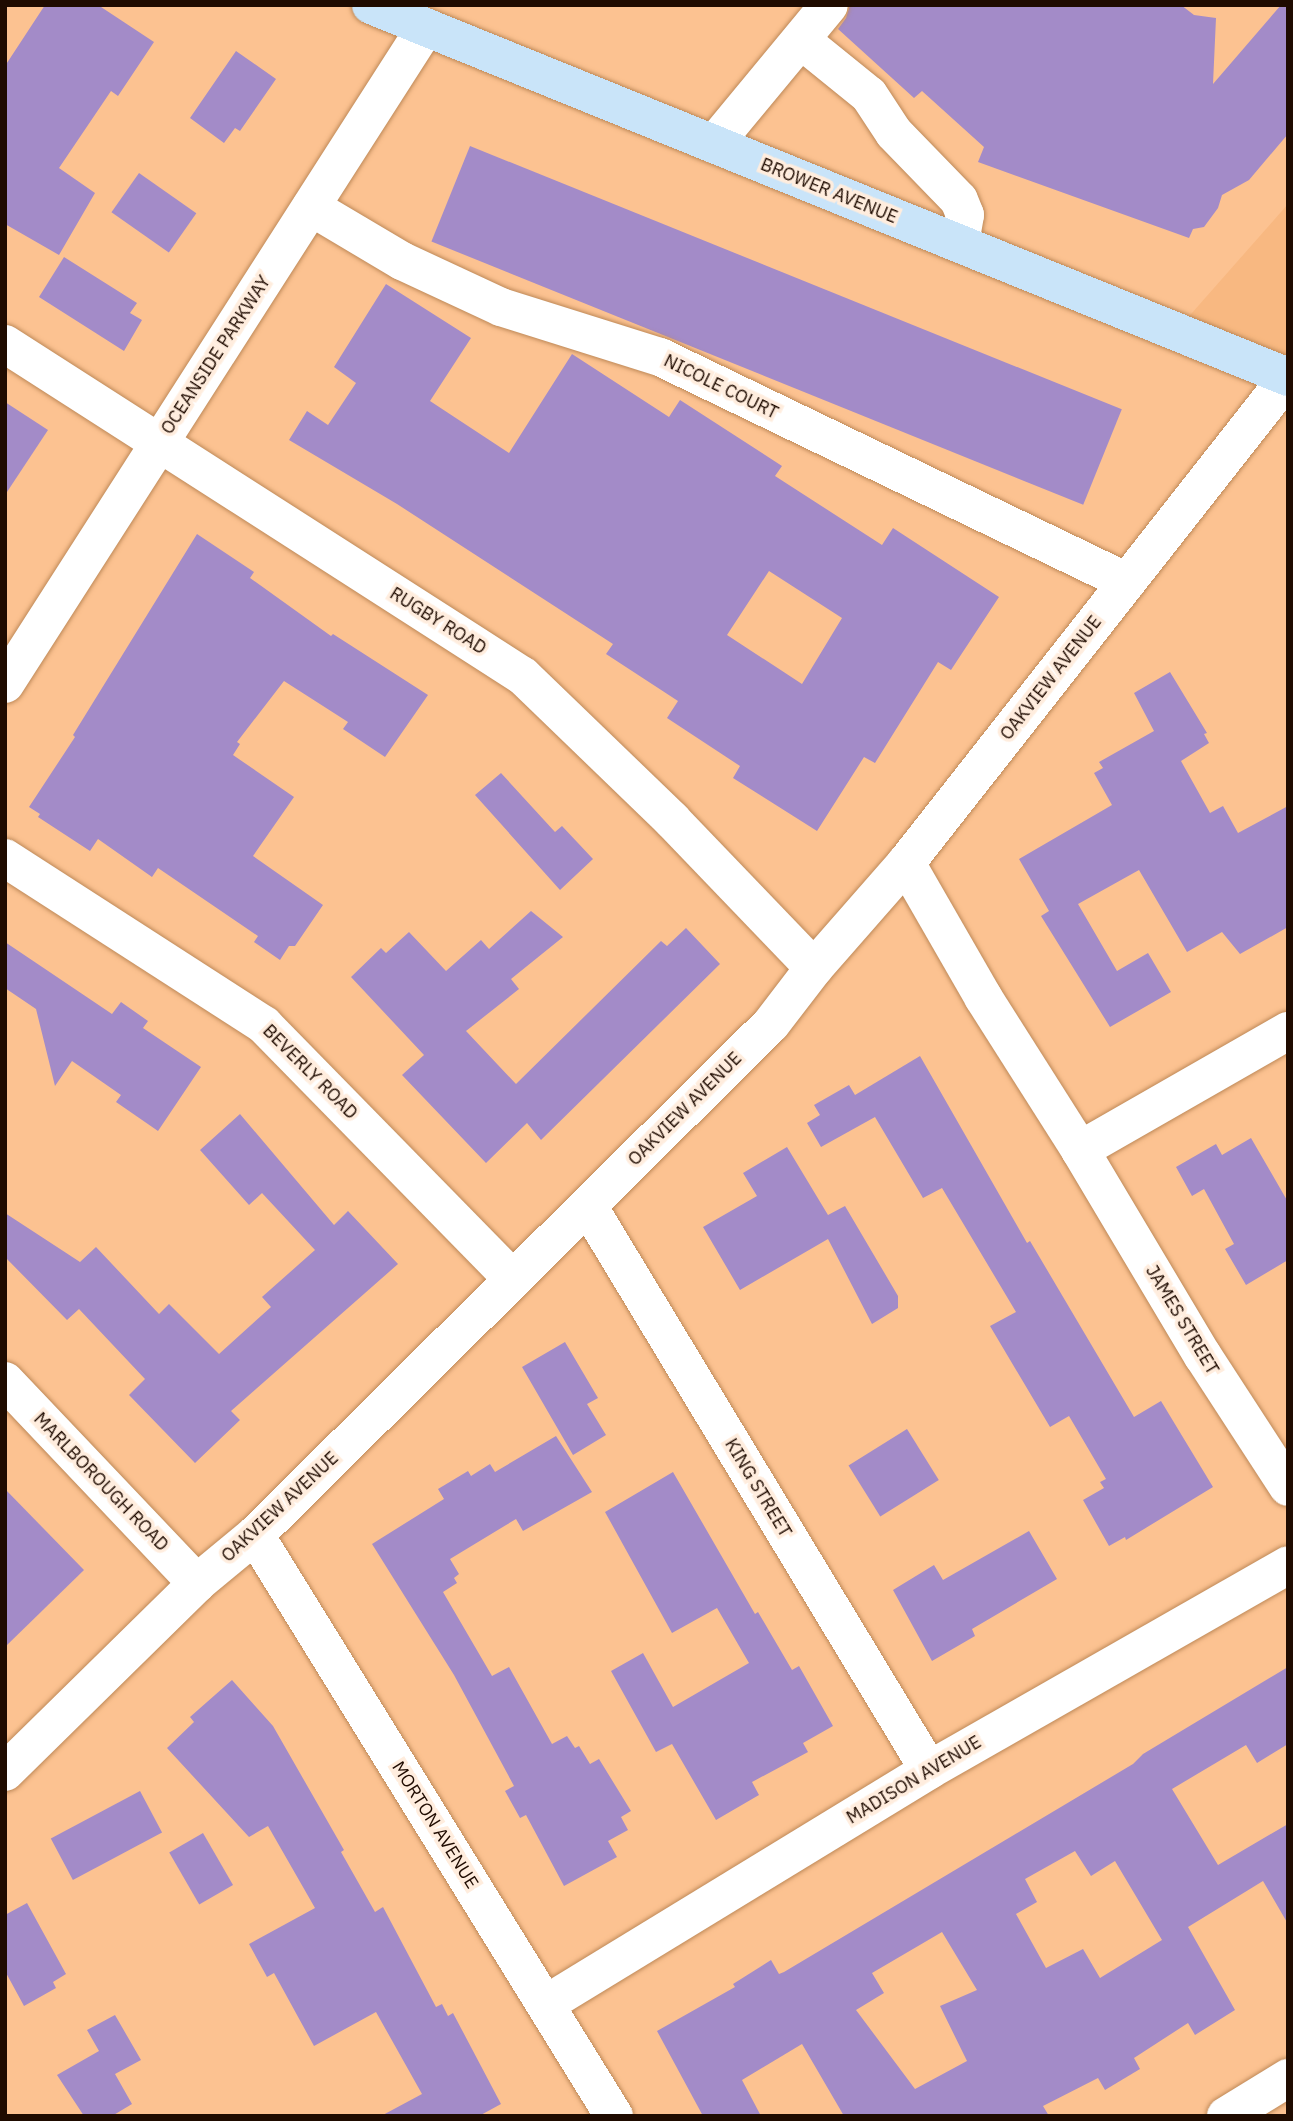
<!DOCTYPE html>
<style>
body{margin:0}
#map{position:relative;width:1293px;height:2121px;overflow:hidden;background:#fcc291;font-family:"IBM Plex Sans",sans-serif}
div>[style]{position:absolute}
.built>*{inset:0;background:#f8b881}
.building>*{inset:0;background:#a38bc8;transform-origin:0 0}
.roads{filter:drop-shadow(0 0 2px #be8958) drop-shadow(0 0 2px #be8958)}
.minor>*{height:38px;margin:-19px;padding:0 19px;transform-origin:19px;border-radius:19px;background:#fff}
.major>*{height:38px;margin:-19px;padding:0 19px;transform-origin:19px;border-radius:19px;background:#c9e4f9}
span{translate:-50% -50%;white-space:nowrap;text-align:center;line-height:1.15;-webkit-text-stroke:7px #ffedde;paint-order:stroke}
.street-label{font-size:18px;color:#1f0b00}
.frame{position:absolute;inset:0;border:7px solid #1f0b00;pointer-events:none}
</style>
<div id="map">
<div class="built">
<i style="clip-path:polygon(1288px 204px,1288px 369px,1184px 322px)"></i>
</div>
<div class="building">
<i style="clip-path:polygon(45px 5px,98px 5px,154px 42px,118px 96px,111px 91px,59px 168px,95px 193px,59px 255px,5px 224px,5px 66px)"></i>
<i style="clip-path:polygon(850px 5px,1181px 5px,1194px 15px,1216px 18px,1213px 84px,1281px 5px,1288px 5px,1288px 134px,1249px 180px,1222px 195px,1218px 208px,1204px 227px,1193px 229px,1189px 238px,978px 162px,984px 147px,922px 91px,914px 98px,838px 29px,846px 18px)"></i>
<i style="clip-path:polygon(236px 51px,276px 79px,240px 131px,235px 128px,224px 143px,190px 118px)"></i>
<i style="left:470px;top:146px;width:703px;height:103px;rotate:22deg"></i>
<i style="left:139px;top:173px;width:70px;height:48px;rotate:35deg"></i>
<i style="clip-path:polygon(64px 257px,137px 303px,130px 313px,142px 320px,124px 351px,39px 297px)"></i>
<i style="clip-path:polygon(evenodd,386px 284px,471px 338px,430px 401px,509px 453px,572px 354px,669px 417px,680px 400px,782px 466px,775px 476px,882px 545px,893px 528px,999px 597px,951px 670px,938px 662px,875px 763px,864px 757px,817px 831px,733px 778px,740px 766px,667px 718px,678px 701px,606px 654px,613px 644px,397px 504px,289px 440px,307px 411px,328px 425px,356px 383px,334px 367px,386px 284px,769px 571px,842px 618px,802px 684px,727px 635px,769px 571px)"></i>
<i style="clip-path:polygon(5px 402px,48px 430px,5px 495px)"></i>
<i style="clip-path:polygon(197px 534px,254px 572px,250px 578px,331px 636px,333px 634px,428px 695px,385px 757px,343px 729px,348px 722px,284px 681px,237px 742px,240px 744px,233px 755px,294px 797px,253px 856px,323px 905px,295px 946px,289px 946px,280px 960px,254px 942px,258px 936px,158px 868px,152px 877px,98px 839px,90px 851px,38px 817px,40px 814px,29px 807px,75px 737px,73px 735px)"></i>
<i style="clip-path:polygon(1170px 672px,1207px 733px,1204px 734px,1209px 743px,1181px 761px,1210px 813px,1223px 806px,1238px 833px,1288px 806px,1288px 927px,1240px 954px,1222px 932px,1187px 952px,1139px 870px,1078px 904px,1117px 971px,1148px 953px,1171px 992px,1110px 1027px,1041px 916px,1049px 911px,1019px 859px,1112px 805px,1094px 773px,1103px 768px,1099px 762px,1154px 731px,1134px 693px)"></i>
<i style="clip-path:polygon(501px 773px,555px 832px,562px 826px,593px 859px,560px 890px,475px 795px)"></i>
<i style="clip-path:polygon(531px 911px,563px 937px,511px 979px,519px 989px,466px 1031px,516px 1084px,661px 941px,667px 946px,686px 928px,720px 964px,541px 1140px,527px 1123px,486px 1163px,402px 1075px,424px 1055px,351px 977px,381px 948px,386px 953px,409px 932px,446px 971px,481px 940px,489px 949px)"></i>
<i style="clip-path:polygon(5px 942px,112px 1014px,121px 1002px,148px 1021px,143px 1028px,201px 1067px,158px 1131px,116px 1102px,121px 1095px,72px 1061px,55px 1086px,36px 1009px,5px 988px)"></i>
<i style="clip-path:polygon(920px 1056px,1027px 1243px,1030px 1241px,1134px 1417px,1161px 1401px,1213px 1487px,1126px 1540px,1125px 1537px,1109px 1546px,1083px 1500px,1104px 1488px,1100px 1482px,1106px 1479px,1069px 1416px,1050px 1427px,990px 1326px,1016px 1312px,942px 1188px,923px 1198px,875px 1117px,821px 1147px,807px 1123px,820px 1115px,814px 1105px,849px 1085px,855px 1095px)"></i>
<i style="clip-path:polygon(240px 1114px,334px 1225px,348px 1211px,398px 1264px,231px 1411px,240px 1420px,195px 1463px,129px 1395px,145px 1379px,79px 1309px,67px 1320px,5px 1257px,5px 1213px,80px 1262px,96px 1247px,159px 1314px,169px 1304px,219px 1354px,271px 1307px,262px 1297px,315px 1250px,262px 1193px,249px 1205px,200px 1150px)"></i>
<i style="clip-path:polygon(1251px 1138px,1288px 1202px,1288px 1260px,1246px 1285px,1225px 1249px,1234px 1244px,1204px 1189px,1192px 1196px,1176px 1167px,1216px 1144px,1222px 1155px)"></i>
<i style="clip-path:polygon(787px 1147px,828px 1215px,845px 1206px,898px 1296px,898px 1308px,872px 1324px,828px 1239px,740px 1290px,703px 1227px,757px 1196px,743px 1173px)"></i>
<i style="clip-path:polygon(565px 1342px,598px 1398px,587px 1404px,606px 1435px,573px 1455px,522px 1367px)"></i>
<i style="left:907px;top:1429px;width:60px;height:69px;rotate:58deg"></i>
<i style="clip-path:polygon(556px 1436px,592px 1492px,523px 1531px,516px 1519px,450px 1559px,459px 1574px,454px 1578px,457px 1583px,443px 1592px,492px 1676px,509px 1667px,552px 1744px,567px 1736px,575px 1748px,579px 1746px,590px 1764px,599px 1759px,631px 1811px,621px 1817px,628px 1830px,608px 1841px,617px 1857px,564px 1886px,526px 1815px,520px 1818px,505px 1791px,514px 1786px,454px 1675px,372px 1544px,444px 1499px,438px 1489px,468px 1471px,471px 1476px,490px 1464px,495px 1472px)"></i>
<i style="clip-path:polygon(673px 1472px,755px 1614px,758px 1612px,792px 1670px,799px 1666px,833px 1726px,803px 1743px,808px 1752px,752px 1782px,759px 1795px,716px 1820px,672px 1744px,656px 1752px,611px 1671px,643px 1653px,673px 1707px,749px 1663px,717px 1608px,672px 1633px,605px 1512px)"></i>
<i style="clip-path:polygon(5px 1489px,84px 1570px,5px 1647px)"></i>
<i style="clip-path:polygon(1029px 1531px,1057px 1579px,972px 1629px,975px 1636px,932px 1661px,893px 1590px,934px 1565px,943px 1580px)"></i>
<i style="clip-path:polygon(evenodd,1288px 1667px,1288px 1744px,1257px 1763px,1246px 1745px,1172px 1789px,1218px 1865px,1288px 1824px,1288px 1924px,1263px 1881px,1188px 1927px,1235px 2010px,1195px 2035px,1188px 2023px,1134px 2058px,1140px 2069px,1105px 2090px,1098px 2078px,1043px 2106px,1049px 2116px,844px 2116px,802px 2044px,742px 2080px,761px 2116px,703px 2116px,657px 2031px,735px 1987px,733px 1984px,771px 1960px,779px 1974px,784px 1972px,1133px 1764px,1143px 1754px,1288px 1667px,1075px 1851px,1091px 1876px,1115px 1861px,1162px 1940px,1100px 1978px,1083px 1949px,1046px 1968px,1016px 1914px,1037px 1902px,1025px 1879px,1075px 1851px,1288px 1667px,942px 1932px,977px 1990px,940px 2006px,967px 2061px,915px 2089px,856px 2010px,884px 1993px,872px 1973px,942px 1932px)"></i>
<i style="clip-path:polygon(232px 1680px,273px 1726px,344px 1850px,341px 1852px,375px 1912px,383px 1907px,436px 2007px,442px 2004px,448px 2016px,453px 2013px,501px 2104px,479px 2116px,381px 2116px,422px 2094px,376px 2012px,314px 2046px,274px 1973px,267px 1977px,249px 1944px,315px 1908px,268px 1826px,249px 1837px,167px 1748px,194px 1722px,190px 1717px)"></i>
<i style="left:140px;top:1791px;width:47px;height:101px;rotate:62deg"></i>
<i style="left:203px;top:1833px;width:60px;height:39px;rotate:60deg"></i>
<i style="clip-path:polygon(27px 1903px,66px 1974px,53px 1982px,56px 1988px,24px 2006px,5px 1971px,5px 1915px)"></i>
<i style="clip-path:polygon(115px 2015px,141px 2060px,115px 2074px,132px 2104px,112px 2116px,84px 2116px,57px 2075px,99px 2051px,87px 2030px)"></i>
</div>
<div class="roads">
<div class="minor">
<i style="left:801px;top:40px;width:87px;rotate:39deg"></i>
<i style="left:869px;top:95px;width:45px;rotate:56.7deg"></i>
<i style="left:894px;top:133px;width:93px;rotate:45.9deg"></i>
<i style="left:959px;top:200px;width:16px;rotate:68deg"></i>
<i style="left:965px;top:215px;width:29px;rotate:100deg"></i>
<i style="left:714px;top:144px;width:180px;rotate:-50.4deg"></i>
<i style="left:311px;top:207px;width:106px;rotate:30.7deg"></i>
<i style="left:402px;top:261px;width:109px;rotate:24.9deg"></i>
<i style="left:501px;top:307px;width:167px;rotate:17.5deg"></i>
<i style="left:660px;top:357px;width:518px;rotate:25.72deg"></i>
<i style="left:5px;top:344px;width:615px;rotate:32.66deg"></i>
<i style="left:523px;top:676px;width:207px;rotate:44deg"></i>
<i style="left:672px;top:820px;width:205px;rotate:46.2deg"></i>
<i style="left:5px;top:684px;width:780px;rotate:-57.35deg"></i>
<i style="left:5px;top:858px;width:308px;rotate:32.8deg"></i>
<i style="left:264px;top:1025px;width:356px;rotate:45.6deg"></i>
<i style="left:906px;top:863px;width:155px;rotate:60.1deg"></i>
<i style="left:983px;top:997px;width:181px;rotate:57.6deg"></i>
<i style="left:1080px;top:1150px;width:240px;rotate:59.2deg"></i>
<i style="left:1203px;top:1356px;width:156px;rotate:57deg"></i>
<i style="left:1080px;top:1150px;width:240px;rotate:-29.8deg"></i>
<i style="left:588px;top:1206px;width:659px;rotate:58.84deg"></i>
<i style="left:5px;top:1381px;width:279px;rotate:46.5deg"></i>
<i style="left:255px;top:1535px;width:683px;rotate:58.29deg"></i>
<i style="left:5px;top:1772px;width:269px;rotate:-44.5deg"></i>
<i style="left:197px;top:1583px;width:75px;rotate:-39.6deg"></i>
<i style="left:255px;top:1535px;width:726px;rotate:-44.72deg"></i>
<i style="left:771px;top:1024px;width:71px;rotate:-52.5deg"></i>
<i style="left:814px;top:968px;width:140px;rotate:-48.8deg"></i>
<i style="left:906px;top:863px;width:618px;rotate:-51.83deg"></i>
<i style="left:546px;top:2004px;width:449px;rotate:-31.4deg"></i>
<i style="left:929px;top:1770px;width:413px;rotate:-29.7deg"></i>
<i style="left:1226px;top:2116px;width:73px;rotate:-31.5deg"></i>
</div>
<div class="major">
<i style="left:371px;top:5px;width:990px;rotate:22.08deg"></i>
</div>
</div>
<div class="street-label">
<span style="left:829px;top:191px;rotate:22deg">BROWER AVENUE</span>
<span style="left:216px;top:355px;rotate:-57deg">OCEANSIDE PARKWAY</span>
<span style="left:721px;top:387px;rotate:26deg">NICOLE COURT</span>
<span style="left:438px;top:621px;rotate:32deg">RUGBY ROAD</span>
<span style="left:1051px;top:678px;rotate:-52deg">OAKVIEW AVENUE</span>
<span style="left:310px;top:1072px;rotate:45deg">BEVERLY ROAD</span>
<span style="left:685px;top:1109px;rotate:-45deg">OAKVIEW AVENUE</span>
<span style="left:1182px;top:1320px;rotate:59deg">JAMES STREET</span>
<span style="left:101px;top:1482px;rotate:46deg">MARLBOROUGH ROAD</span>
<span style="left:758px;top:1488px;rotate:59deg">KING STREET</span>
<span style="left:280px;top:1507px;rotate:-43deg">OAKVIEW AVENUE</span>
<span style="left:914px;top:1780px;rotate:-31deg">MADISON AVENUE</span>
<span style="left:435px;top:1825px;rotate:58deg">MORTON AVENUE</span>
</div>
<div class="frame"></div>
</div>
